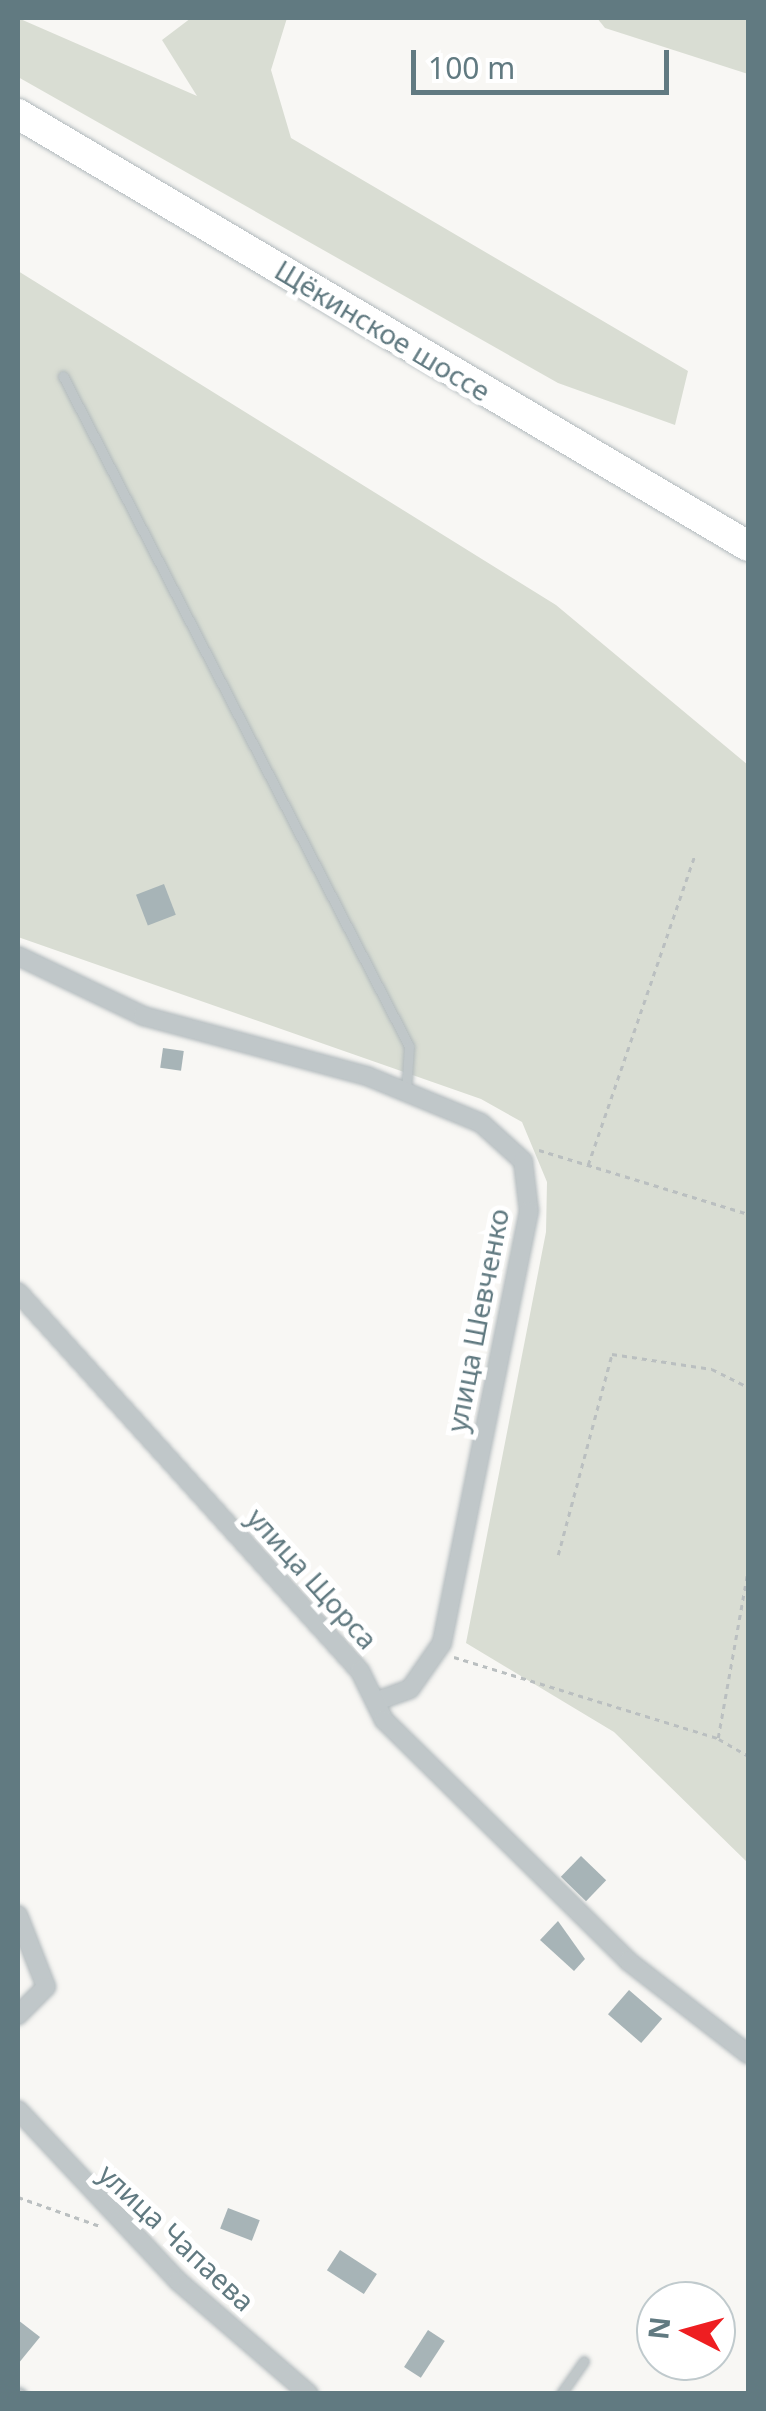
<!DOCTYPE html>
<meta charset="utf-8">
<style>
body{margin:0}
#map{position:relative;width:766px;height:2411px;overflow:hidden;background:#f8f7f4;font-family:"Noto Sans",sans-serif}
div>[style]{position:absolute}
.green>*{inset:0;background:#d9ddd3}
.building>*{inset:0;background:#a7b4b7;transform-origin:0 0}
.path>*{height:2.5px;margin-top:-1.25px;transform-origin:0;background:repeating-linear-gradient(90deg,#babfc0 0 5px,transparent 0 10px)}
.roads{filter:drop-shadow(0 0 2px #b1b9bc) drop-shadow(0 0 2px #b1b9bc)}
.service>*{height:9px;margin:-4.5px;padding:0 4.5px;transform-origin:4.5px;border-radius:4.5px;background:#c0c7c9}
.minor>*{height:18px;margin:-9px;padding:0 9px;transform-origin:9px;border-radius:9px;background:#c0c7c9}
.primary>*{height:30px;margin:-15px;padding:0 15px;transform-origin:15px;border-radius:15px;background:#fff}
span{translate:-50% -50%;white-space:nowrap;text-align:center;line-height:1.15;-webkit-text-stroke:10px #fff;paint-order:stroke}
.street-label{font-size:28px;color:#617a81}
.frame{position:absolute;inset:0;border:20px solid #617a81;pointer-events:none}
.north{position:absolute;left:636px;top:2281px;width:100px;height:100px;box-sizing:border-box;background:#fff;border:2px solid #c0cacd;border-radius:50%;rotate:276deg;font-size:28px;font-weight:700;line-height:40px;text-align:center;color:#617a81}
.north::after{content:'';display:block;margin:auto;width:35px;height:45px;background:#ee1e21;clip-path:polygon(50% 0,100% 100%,50% 72%,0 100%)}
.scale{position:absolute;left:411px;top:50px;width:258px;height:45px;box-sizing:border-box;border:5px solid #617a81;border-top:0;padding-left:12px;font-size:30px;line-height:35px;white-space:nowrap;color:#617a81;-webkit-text-stroke:8px #fff;paint-order:stroke}
</style>
<div id="map">
<div class="green">
<i style="clip-path:polygon(18px 18px,197px 96px,162px 40px,191px 18px,287px 18px,271px 70px,291px 138px,688px 371px,675px 425px,558px 383px,18px 77px)"></i>
<i style="clip-path:polygon(597px 18px,748px 18px,748px 74px,605px 28px)"></i>
<i style="clip-path:polygon(18px 271px,556px 605px,748px 765px,748px 1863px,614px 1732px,466px 1643px,546px 1232px,547px 1182px,522px 1122px,481px 1099px,18px 937px)"></i>
</div>
<div class="building">
<i style="left:164px;top:884px;width:33px;height:30px;rotate:69deg"></i>
<i style="left:163px;top:1048px;width:21px;height:20px;rotate:8deg"></i>
<i style="left:581px;top:1856px;width:35px;height:29px;rotate:44deg"></i>
<i style="clip-path:polygon(558px 1921px,585px 1959px,574px 1971px,540px 1940px)"></i>
<i style="left:629px;top:1990px;width:44px;height:32px;rotate:41deg"></i>
<i style="left:228px;top:2208px;width:34px;height:22px;rotate:21deg"></i>
<i style="left:340px;top:2250px;width:44px;height:24px;rotate:33deg"></i>
<i style="clip-path:polygon(18px 2320px,40px 2337px,18px 2364px)"></i>
<i style="left:428px;top:2330px;width:20px;height:44px;rotate:33deg"></i>
</div>
<div class="path">
<i style="left:539px;top:1150px;width:219px;rotate:17deg"></i>
<i style="left:588px;top:1165px;width:328px;rotate:-71deg"></i>
<i style="left:558px;top:1555px;width:208px;rotate:-75deg"></i>
<i style="left:612px;top:1354px;width:101px;rotate:8.5deg"></i>
<i style="left:712px;top:1369px;width:40px;rotate:26.6deg"></i>
<i style="left:454px;top:1657px;width:276px;rotate:17.1deg"></i>
<i style="left:718px;top:1738px;width:172px;rotate:-79.9deg"></i>
<i style="left:719px;top:1739px;width:34px;rotate:30deg"></i>
<i style="left:18px;top:2197px;width:87px;rotate:19.5deg"></i>
</div>
<div class="roads">
<div class="service">
<i style="left:63px;top:376px;width:754px;rotate:62.69deg"></i>
<i style="left:409px;top:1046px;width:46px;rotate:93.7deg"></i>
<i style="left:18px;top:2392px;width:4px;rotate:27deg"></i>
<i style="left:561px;top:2394px;width:40px;rotate:-55.1deg"></i>
</div>
<div class="minor">
<i style="left:18px;top:956px;width:139px;rotate:25.6deg"></i>
<i style="left:143px;top:1016px;width:232px;rotate:15deg"></i>
<i style="left:367px;top:1076px;width:123px;rotate:22.4deg"></i>
<i style="left:481px;top:1123px;width:57px;rotate:42.1deg"></i>
<i style="left:523px;top:1161px;width:50px;rotate:83.2deg"></i>
<i style="left:529px;top:1211px;width:441px;rotate:101.4deg"></i>
<i style="left:442px;top:1643px;width:56px;rotate:124.8deg"></i>
<i style="left:410px;top:1689px;width:37px;rotate:160deg"></i>
<i style="left:18px;top:1292px;width:510px;rotate:47.94deg"></i>
<i style="left:360px;top:1671px;width:55px;rotate:63.9deg"></i>
<i style="left:384px;top:1720px;width:343px;rotate:44.6deg"></i>
<i style="left:628px;top:1961px;width:152px;rotate:37.8deg"></i>
<i style="left:18px;top:1915px;width:77px;rotate:68.7deg"></i>
<i style="left:46px;top:1987px;width:40px;rotate:135deg"></i>
<i style="left:18px;top:2110px;width:234px;rotate:46.9deg"></i>
<i style="left:178px;top:2281px;width:173px;rotate:40.8deg"></i>
</div>
<div class="primary">
<i style="left:18px;top:114px;width:848px;rotate:30.62deg"></i>
</div>
</div>
<div class="street-label">
<span style="left:383px;top:330px;rotate:31deg">Щёкинское шоссе</span>
<span style="left:477px;top:1320px;rotate:-79deg">улица Шевченко</span>
<span style="left:313px;top:1578px;rotate:48deg">улица Щорса</span>
<span style="left:177px;top:2237px;rotate:43deg">улица Чапаева</span>
</div>
<div class="frame"></div>
<div class="north">N</div>
<div class="scale">100 m</div>
</div>
